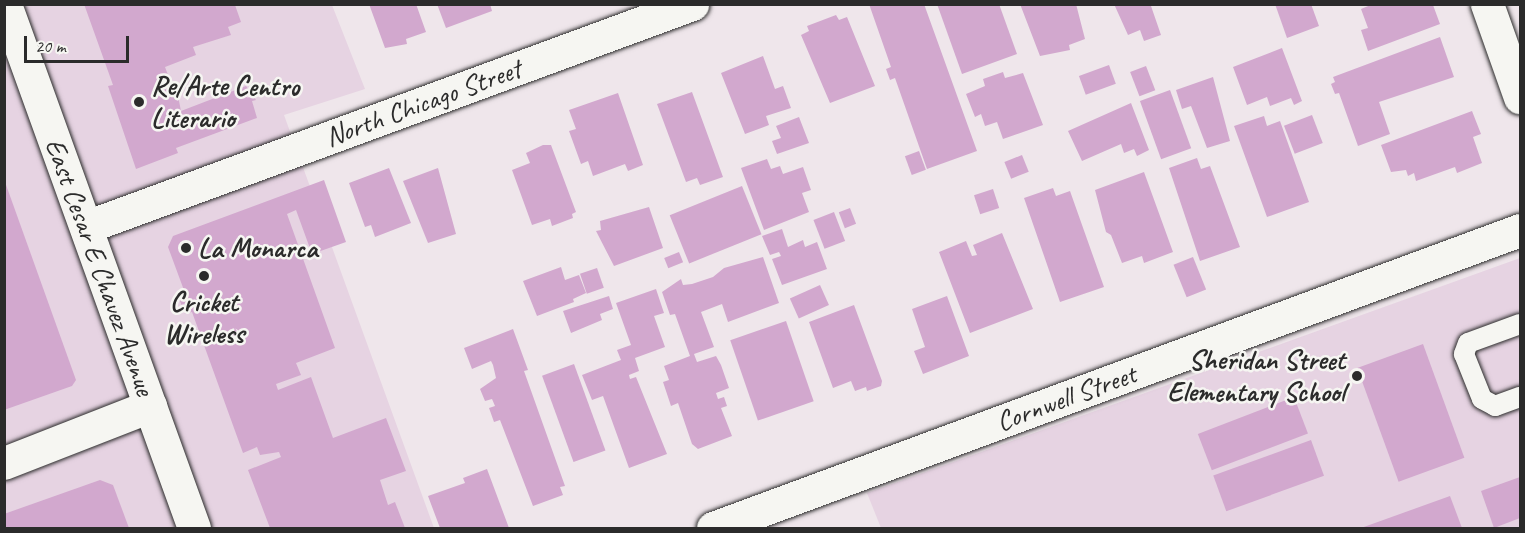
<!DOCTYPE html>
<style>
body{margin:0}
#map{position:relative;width:1525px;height:533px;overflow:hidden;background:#efe6eb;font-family:Caveat,sans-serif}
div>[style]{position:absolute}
.built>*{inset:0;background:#e6d3e2}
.building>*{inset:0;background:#d2a8ce;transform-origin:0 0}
.roads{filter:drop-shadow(0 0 2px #2b2b2b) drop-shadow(0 0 2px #2b2b2b)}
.service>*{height:20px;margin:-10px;padding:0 10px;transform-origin:10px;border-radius:10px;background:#f6f6f2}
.minor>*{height:33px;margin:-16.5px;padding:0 16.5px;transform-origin:16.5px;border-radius:16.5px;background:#f6f6f2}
.secondary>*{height:33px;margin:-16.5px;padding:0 16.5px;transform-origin:16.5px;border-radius:16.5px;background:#f6f6f2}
.dots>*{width:16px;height:16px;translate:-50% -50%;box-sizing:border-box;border:3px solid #f6f6f2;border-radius:50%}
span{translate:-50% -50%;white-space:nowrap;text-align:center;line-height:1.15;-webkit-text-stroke:5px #f6f6f2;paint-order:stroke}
.poi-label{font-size:28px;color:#2b2b2b;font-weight:700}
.left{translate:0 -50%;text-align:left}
.right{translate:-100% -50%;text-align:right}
.street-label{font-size:28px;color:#2b2b2b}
.frame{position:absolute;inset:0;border:6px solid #2b2b2b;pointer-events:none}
.scale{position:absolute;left:24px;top:36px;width:105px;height:27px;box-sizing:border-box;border:3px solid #2b2b2b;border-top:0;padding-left:8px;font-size:18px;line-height:21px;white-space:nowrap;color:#2b2b2b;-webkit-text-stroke:4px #f6f6f2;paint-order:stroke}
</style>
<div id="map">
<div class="built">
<i style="clip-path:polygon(4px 5px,332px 5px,365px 89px,284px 115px,434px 528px,5px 528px)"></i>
<i style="clip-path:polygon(1520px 258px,1520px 528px,881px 528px,867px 493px)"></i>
</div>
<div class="building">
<i style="clip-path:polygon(84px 4px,235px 5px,241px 22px,228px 27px,231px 35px,193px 47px,196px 55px,165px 67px,173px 88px,176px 86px,181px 111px,246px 86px,256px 100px,252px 101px,257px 118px,176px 148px,178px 153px,136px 169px,108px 86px,113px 85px)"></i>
<i style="clip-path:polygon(369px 4px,416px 4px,426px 32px,406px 39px,407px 44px,385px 48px)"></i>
<i style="clip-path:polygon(437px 4px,490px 4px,492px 11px,446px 28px)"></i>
<i style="clip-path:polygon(869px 4px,924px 4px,977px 151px,927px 169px,895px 78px,890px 80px,886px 69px,891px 67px)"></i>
<i style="clip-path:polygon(937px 4px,999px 4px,1017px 54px,962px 74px)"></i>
<i style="clip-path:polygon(1020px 4px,1076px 4px,1085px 39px,1069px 45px,1070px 50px,1040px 56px)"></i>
<i style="clip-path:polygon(1114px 4px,1155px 4px,1151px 6px,1161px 35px,1144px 41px,1140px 30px,1128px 35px)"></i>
<i style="clip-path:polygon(1275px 4px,1311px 4px,1319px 26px,1287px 38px)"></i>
<i style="clip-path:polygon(1373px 4px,1433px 5px,1440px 24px,1368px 51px,1361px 30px,1368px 28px,1361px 9px)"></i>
<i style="clip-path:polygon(836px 15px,839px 20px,847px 17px,875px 86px,830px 103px,801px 35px,809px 31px,807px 26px)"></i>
<i style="clip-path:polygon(1440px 37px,1454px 77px,1379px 102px,1390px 134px,1358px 146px,1339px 93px,1335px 94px,1331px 84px,1335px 82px,1333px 77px)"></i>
<i style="clip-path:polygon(1282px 48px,1302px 101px,1294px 105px,1291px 98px,1270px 106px,1267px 97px,1247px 105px,1233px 67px)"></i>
<i style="clip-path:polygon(763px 56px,775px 89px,783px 86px,791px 108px,766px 116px,769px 125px,745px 134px,721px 73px)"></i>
<i style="left:1109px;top:65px;width:20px;height:32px;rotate:70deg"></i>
<i style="left:1146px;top:66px;width:26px;height:17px;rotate:69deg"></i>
<i style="clip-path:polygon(1003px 72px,1005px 78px,1023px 73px,1043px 125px,1003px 139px,997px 122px,985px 126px,981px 114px,975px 117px,966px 94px,985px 86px,983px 79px)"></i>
<i style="clip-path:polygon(1213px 77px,1230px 141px,1207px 148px,1191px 106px,1182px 109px,1176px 90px)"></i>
<i style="left:1170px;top:90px;width:62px;height:32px;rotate:70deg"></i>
<i style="clip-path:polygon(692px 92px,723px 177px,700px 185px,697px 178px,686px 182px,657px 104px)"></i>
<i style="clip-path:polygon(618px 93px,643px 165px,628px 171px,625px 164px,593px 176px,588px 161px,581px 164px,569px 131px,576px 129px,569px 110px)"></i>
<i style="clip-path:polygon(1131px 103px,1149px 150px,1137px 156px,1134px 149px,1124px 153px,1121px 144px,1082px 161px,1068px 131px)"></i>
<i style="clip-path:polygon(1472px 111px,1481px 134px,1473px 137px,1482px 163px,1457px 173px,1455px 167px,1416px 181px,1414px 173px,1408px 176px,1406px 170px,1391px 172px,1381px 145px)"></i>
<i style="left:1312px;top:115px;width:30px;height:30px;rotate:69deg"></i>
<i style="clip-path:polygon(1264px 116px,1267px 126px,1280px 121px,1309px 202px,1267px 217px,1234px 126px)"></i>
<i style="clip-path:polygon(799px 117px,809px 143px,777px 154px,772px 141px,781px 138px,776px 126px)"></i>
<i style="clip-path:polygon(543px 145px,551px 145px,576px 212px,572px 214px,573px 218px,552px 226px,550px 219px,532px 225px,512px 170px,530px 163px,526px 153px)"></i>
<i style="left:919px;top:151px;width:20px;height:15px;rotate:70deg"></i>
<i style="left:1022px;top:155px;width:18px;height:19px;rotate:68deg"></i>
<i style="clip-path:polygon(1197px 158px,1201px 169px,1210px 166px,1240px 247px,1200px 261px,1169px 168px)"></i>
<i style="clip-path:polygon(767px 159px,771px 169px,780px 166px,783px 174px,803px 167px,811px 190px,802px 193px,809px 212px,764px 230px,741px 168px)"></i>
<i style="clip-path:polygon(389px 168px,411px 223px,375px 237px,371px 225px,365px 227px,349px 183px)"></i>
<i style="clip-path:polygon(438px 168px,456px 234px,428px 243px,403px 181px)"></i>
<i style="clip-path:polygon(1144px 172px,1173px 252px,1144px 263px,1142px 256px,1122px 263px,1111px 235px,1106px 232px,1095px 190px)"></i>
<i style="clip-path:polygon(324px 180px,346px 242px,312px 254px,296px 210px,287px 214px,335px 348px,296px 363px,301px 375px,276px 384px,278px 390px,311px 377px,333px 438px,386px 418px,406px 471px,380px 480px,388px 505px,395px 502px,405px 528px,270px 528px,248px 470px,281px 457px,279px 452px,260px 455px,257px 447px,243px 453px,192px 312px,185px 314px,178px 296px,185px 293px,168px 247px,173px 236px)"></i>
<i style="clip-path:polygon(5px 182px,76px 380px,72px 386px,4px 410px)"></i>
<i style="left:742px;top:186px;width:52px;height:78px;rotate:68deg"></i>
<i style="clip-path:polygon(1053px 188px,1056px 196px,1070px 191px,1104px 287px,1060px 302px,1024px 198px)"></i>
<i style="left:993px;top:189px;width:20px;height:20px;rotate:72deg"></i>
<i style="clip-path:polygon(649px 207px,663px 248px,614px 266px,596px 231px,601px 230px,600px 221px)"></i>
<i style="left:850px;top:208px;width:17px;height:12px;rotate:69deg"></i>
<i style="left:834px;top:212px;width:31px;height:22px;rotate:69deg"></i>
<i style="clip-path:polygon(782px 229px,788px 247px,803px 240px,805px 247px,817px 242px,827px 269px,782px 285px,772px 259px,781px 256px,779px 252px,770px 255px,762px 236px)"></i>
<i style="clip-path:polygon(1002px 233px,1033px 309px,970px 333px,939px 252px,966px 241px,972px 256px,977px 255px,973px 245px)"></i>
<i style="left:679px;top:252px;width:11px;height:16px;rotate:68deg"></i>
<i style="clip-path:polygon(763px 257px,779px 303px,728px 322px,722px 304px,701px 312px,714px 347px,694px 354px,697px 362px,716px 356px,721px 365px,729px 388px,716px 393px,718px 399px,724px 397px,727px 406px,721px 408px,732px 436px,698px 449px,692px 444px,678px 403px,671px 406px,663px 382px,669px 380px,664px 366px,690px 356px,675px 314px,670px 315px,662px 292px,681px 279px,683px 285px,692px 284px,713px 277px,724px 268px)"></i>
<i style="left:1193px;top:257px;width:35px;height:21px;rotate:68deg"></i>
<i style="clip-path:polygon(561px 267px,565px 280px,579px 275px,586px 293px,573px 299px,574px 302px,537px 316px,523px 281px)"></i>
<i style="left:597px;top:268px;width:21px;height:18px;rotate:71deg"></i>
<i style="left:820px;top:285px;width:22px;height:33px;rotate:66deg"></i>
<i style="clip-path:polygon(656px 289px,664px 313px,654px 316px,665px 347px,635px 358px,639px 371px,629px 375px,630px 379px,636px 377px,667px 454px,629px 468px,603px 396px,592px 400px,582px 375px,621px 360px,617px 350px,631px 345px,616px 303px)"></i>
<i style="clip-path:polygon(609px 296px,613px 309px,600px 314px,602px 320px,571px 333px,563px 311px)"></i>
<i style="clip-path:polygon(947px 296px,969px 356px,923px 374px,914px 351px,925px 347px,912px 309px)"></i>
<i style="clip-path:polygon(854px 305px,882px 381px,881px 386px,867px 391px,866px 387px,855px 391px,851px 381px,833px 388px,809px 322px)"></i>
<i style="left:786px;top:321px;width:85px;height:59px;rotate:71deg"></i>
<i style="clip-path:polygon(513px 329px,528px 370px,524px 371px,565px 486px,560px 487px,563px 495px,533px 506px,500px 420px,494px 422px,489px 408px,495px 406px,492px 399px,485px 401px,480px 389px,496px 378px,493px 365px,491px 361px,472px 369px,464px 348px)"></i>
<i style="left:1423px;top:344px;width:121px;height:70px;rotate:70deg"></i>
<i style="left:574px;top:364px;width:92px;height:34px;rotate:70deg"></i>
<i style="left:1294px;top:397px;width:39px;height:103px;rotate:69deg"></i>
<i style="left:1311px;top:440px;width:38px;height:104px;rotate:70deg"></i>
<i style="clip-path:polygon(487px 469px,509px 528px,440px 528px,428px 496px,465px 483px,463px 478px)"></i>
<i style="clip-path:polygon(1520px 477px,1520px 518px,1494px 528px,1481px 491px)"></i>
<i style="clip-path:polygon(100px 480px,113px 485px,129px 528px,4px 528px,4px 514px)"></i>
<i style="clip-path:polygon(1450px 496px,1462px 528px,1361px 528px)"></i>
</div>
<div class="roads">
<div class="service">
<i style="left:1520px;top:324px;width:55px;rotate:159.9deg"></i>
<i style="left:1468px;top:343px;width:12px;rotate:110deg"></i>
<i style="left:1464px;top:354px;width:48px;rotate:68.2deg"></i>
<i style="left:1482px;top:399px;width:15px;rotate:28deg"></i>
<i style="left:1495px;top:406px;width:27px;rotate:-20deg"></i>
</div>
<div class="minor">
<i style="left:1487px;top:4px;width:99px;rotate:70.5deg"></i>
<i style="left:86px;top:227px;width:646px;rotate:-20.2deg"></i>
<i style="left:4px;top:463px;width:157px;rotate:-21.3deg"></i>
<i style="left:713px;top:528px;width:860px;rotate:-20.27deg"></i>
</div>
<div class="secondary">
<i style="left:5px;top:4px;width:557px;rotate:70.17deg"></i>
</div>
</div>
<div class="dots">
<i style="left:139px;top:102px;background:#2b2b2b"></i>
<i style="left:186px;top:248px;background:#2b2b2b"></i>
<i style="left:204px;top:276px;background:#2b2b2b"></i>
<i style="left:1357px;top:376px;background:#2b2b2b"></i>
</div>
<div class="poi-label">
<span class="left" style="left:151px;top:102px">Re/Arte Centro<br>Literario</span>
<span class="left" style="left:198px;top:248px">La Monarca</span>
<span style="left:204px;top:318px">Cricket<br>Wireless</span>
<span class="right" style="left:1345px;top:376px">Sheridan Street<br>Elementary School</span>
</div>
<div class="street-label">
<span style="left:423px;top:103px;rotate:-20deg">North Chicago Street</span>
<span style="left:100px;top:267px;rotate:70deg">East Cesar E Chavez Avenue</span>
<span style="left:1066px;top:398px;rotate:-20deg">Cornwell Street</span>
</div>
<div class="frame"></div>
<div class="scale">20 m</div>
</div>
